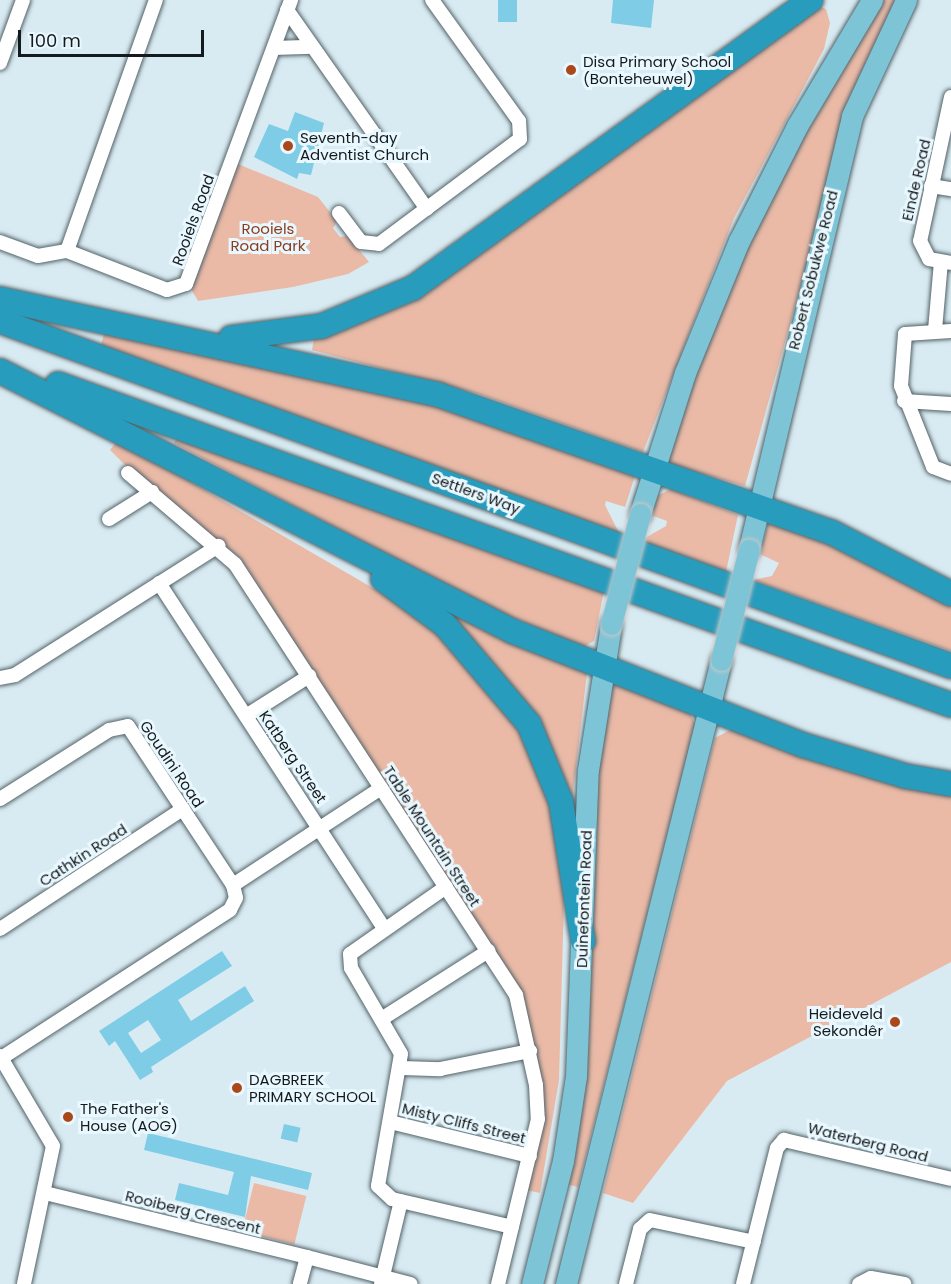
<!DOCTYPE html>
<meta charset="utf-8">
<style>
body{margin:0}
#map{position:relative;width:951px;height:1284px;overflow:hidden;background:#d9ebf2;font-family:Poppins,sans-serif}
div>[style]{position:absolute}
.green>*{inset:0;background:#eabaa7;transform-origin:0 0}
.building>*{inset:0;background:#7fcce6;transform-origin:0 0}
.roads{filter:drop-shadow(0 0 2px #526268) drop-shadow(0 0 2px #526268)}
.minor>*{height:14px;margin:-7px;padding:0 7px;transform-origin:7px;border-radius:7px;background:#fff}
.primary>*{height:21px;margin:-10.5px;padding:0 10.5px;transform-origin:10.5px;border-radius:10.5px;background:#7ec4d7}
.motorway>*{height:24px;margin:-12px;padding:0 12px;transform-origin:12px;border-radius:12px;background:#289cbc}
.bridges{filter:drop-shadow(0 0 2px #c7c8c9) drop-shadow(0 0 2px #c7c8c9)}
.primary-bridge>*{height:21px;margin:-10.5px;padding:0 10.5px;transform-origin:10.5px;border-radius:10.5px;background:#7ec4d7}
.dots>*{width:16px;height:16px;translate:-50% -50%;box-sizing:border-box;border:3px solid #e9f8fe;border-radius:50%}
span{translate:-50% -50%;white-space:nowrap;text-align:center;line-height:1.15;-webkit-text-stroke:6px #e9f8fe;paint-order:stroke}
.poi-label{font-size:15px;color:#141b1e}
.left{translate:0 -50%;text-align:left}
.right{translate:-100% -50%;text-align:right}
.street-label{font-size:15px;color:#141b1e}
.park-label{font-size:15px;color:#8a3d1c}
.scale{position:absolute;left:18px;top:30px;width:186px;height:27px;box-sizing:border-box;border:3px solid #141b1e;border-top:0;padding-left:8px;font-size:18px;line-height:21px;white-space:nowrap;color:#141b1e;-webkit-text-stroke:4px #e9f8fe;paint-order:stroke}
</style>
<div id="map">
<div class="green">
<i style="clip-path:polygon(882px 0,898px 0,857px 83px,745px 486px,665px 463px,708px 334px,778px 179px)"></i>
<i style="clip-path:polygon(818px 6px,826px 9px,830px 23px,824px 49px,734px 218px,643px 452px,479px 394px,312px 350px,314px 338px,355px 325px)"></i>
<i style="clip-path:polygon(238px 164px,318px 197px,337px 221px,333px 228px,340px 237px,348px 236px,369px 262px,348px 274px,293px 287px,198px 301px,191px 289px)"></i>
<i style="clip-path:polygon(105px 330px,382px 386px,635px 476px,625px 507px,606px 501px,605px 505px,619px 533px,101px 345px)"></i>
<i style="clip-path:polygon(178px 436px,604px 591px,594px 641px,583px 647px,488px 607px,174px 443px)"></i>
<i style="clip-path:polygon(118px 440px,428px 620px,512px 715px,549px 795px,564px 900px,559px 1080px,540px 1193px,526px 1190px,542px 1097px,519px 993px,240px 558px,130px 470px,110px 450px)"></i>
<i style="clip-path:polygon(671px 489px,738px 515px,726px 572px,640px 541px,666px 526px,667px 521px,648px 514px,655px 497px)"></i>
<i style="clip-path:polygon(769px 519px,847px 547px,951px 604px,951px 651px,753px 580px,772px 576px,779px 563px,760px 554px)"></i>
<i style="clip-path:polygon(442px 608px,587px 673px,572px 801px,516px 691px)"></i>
<i style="clip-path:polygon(618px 685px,690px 713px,695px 724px,578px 1187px,566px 1184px,589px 1043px,595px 783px,611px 687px)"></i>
<i style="clip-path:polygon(732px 729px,951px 790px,951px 962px,727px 1081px,633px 1203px,603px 1193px,715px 738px)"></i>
<i style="left:254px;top:1183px;width:54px;height:50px;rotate:14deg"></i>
</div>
<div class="building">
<i style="left:498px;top:0;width:19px;height:22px"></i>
<i style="clip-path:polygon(613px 0,654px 0,651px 28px,611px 23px)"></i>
<i style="clip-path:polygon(295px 112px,324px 123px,311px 175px,299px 173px,297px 179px,254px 157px,269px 124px,288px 131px)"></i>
<i style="clip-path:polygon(evenodd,222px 951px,232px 966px,178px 1000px,191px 1021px,245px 986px,254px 1001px,151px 1067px,153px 1072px,140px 1080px,115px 1041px,109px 1046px,99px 1031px,222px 951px,148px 1020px,161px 1040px,141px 1053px,128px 1033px,148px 1020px)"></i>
<i style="left:284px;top:1124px;width:17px;height:15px;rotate:13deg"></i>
<i style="clip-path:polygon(148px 1133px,312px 1173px,308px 1190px,251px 1176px,245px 1217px,175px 1200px,179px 1183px,228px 1195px,234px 1172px,144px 1150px)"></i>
</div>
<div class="roads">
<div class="minor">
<i style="left:287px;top:10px;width:243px;rotate:54.9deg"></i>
<i style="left:274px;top:48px;width:38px;rotate:-2deg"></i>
<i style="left:0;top:63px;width:67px;rotate:-69.9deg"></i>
<i style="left:951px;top:97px;width:147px;rotate:102.1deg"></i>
<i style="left:920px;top:241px;width:20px;rotate:63deg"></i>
<i style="left:929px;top:259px;width:22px;rotate:10deg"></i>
<i style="left:931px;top:186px;width:20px;rotate:9deg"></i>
<i style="left:339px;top:213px;width:36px;rotate:53deg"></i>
<i style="left:361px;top:242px;width:18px;rotate:6deg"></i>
<i style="left:379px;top:244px;width:176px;rotate:-36.7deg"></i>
<i style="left:520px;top:139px;width:18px;rotate:-93deg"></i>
<i style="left:519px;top:121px;width:149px;rotate:-125.7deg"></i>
<i style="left:0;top:242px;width:40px;rotate:20.2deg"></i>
<i style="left:38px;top:256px;width:29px;rotate:-10deg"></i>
<i style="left:67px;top:251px;width:107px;rotate:21.3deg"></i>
<i style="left:167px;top:290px;width:20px;rotate:-18deg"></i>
<i style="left:186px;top:284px;width:303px;rotate:-69.7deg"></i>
<i style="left:67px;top:251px;width:266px;rotate:-70.5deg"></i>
<i style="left:935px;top:330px;width:68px;rotate:-85deg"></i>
<i style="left:951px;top:331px;width:46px;rotate:176.3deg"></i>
<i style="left:905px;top:334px;width:52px;rotate:94.4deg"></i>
<i style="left:901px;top:386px;width:87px;rotate:68.4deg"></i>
<i style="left:933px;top:467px;width:19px;rotate:21deg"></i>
<i style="left:904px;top:401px;width:47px;rotate:3.7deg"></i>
<i style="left:128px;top:473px;width:140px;rotate:40.4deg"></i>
<i style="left:235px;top:564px;width:515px;rotate:56.9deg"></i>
<i style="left:516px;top:995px;width:92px;rotate:77.5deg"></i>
<i style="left:536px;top:1085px;width:34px;rotate:87deg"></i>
<i style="left:538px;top:1119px;width:170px;rotate:103.6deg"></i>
<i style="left:109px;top:519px;width:51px;rotate:-32.1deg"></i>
<i style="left:159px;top:583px;width:411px;rotate:56.9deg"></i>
<i style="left:0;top:678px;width:15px;rotate:-11deg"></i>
<i style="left:15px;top:675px;width:241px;rotate:-32.4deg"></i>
<i style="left:246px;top:716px;width:75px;rotate:-32.4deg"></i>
<i style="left:0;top:799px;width:129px;rotate:-32.3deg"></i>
<i style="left:109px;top:730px;width:19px;rotate:-12deg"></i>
<i style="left:128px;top:726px;width:191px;rotate:56.6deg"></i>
<i style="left:233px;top:885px;width:13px;rotate:77deg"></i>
<i style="left:236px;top:898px;width:13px;rotate:117deg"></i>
<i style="left:230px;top:910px;width:273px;rotate:147.1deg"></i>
<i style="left:233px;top:885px;width:177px;rotate:-33.2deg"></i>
<i style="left:446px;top:887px;width:117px;rotate:145.1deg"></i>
<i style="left:350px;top:954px;width:14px;rotate:86deg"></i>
<i style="left:351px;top:968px;width:99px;rotate:59.8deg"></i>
<i style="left:401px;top:1054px;width:134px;rotate:99.9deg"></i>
<i style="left:378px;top:1186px;width:19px;rotate:43deg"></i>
<i style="left:392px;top:1199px;width:123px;rotate:13.1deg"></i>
<i style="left:0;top:929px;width:219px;rotate:-33.3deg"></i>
<i style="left:383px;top:1018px;width:125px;rotate:-32.5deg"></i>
<i style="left:0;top:1056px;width:104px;rotate:59.5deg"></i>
<i style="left:53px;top:1146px;width:141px;rotate:101.9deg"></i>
<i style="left:402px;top:1068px;width:38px;rotate:2deg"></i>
<i style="left:440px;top:1069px;width:92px;rotate:-11.3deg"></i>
<i style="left:390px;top:1122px;width:144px;rotate:13.7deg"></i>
<i style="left:45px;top:1193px;width:270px;rotate:13.7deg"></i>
<i style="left:307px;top:1257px;width:28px;rotate:105deg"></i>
<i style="left:307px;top:1257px;width:107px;rotate:14.6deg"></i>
<i style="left:381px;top:1284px;width:85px;rotate:-76.5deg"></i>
<i style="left:626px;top:1284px;width:57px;rotate:-75.7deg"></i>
<i style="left:640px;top:1229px;width:13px;rotate:-42deg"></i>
<i style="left:650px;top:1220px;width:106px;rotate:11.9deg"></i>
<i style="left:743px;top:1284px;width:140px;rotate:-76deg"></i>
<i style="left:777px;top:1148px;width:11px;rotate:-49deg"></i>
<i style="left:784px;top:1140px;width:171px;rotate:13.1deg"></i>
<i style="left:859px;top:1284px;width:13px;rotate:-27deg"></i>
<i style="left:871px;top:1278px;width:34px;rotate:10deg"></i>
</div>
<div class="primary">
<i style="left:640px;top:514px;width:148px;rotate:-72.3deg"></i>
<i style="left:685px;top:373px;width:143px;rotate:-67.8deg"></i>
<i style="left:739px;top:241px;width:129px;rotate:-63.2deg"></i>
<i style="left:797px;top:126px;width:147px;rotate:-59.2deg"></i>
<i style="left:749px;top:549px;width:445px;rotate:-76.6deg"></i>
<i style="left:852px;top:116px;width:128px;rotate:-65deg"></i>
<i style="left:532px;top:1284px;width:127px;rotate:-75.9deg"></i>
<i style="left:563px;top:1161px;width:86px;rotate:-81.3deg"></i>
<i style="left:576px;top:1076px;width:306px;rotate:-87.8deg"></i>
<i style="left:588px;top:770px;width:148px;rotate:-81deg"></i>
<i style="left:566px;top:1284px;width:643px;rotate:-76.05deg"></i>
</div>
<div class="motorway">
<i style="left:0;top:299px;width:449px;rotate:12.3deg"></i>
<i style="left:439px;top:395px;width:415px;rotate:19.3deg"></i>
<i style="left:831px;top:532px;width:135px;rotate:27.3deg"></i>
<i style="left:0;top:321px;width:1012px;rotate:19.94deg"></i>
<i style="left:231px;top:338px;width:92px;rotate:-7.5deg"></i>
<i style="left:322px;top:326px;width:99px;rotate:-22.7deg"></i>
<i style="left:413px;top:288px;width:491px;rotate:-35.9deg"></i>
<i style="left:0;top:371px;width:574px;rotate:26.92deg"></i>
<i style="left:512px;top:631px;width:313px;rotate:21.4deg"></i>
<i style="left:803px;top:745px;width:107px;rotate:16.9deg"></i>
<i style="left:905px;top:776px;width:47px;rotate:9.9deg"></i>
<i style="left:58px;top:384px;width:949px;rotate:19.77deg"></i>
<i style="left:383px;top:579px;width:77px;rotate:36.6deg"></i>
<i style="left:445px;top:625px;width:130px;rotate:49.7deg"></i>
<i style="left:529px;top:724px;width:84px;rotate:67.7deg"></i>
<i style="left:561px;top:802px;width:141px;rotate:81deg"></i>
</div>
</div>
<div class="bridges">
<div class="primary-bridge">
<i style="left:611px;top:624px;width:114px;rotate:-75.2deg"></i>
<i style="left:721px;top:660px;width:114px;rotate:-75.8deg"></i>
</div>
</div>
<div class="dots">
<i style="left:571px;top:70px;background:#ab4718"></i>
<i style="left:288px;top:146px;background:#ab4718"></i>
<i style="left:895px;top:1022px;background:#ab4718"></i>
<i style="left:237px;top:1088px;background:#ab4718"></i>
<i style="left:68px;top:1117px;background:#ab4718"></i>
</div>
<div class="poi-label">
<span class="left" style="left:583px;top:70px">Disa Primary School<br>(Bonteheuwel)</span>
<span class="left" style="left:300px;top:146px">Seventh-day<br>Adventist Church</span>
<span class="right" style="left:883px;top:1022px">Heideveld<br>Sekondêr</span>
<span class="left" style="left:249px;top:1088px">DAGBREEK<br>PRIMARY SCHOOL</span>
<span class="left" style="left:80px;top:1117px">The Father's<br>House (AOG)</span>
</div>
<div class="street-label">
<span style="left:916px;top:180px;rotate:-77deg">Einde Road</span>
<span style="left:193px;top:220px;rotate:-70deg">Rooiels Road</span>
<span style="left:813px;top:270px;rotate:-76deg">Robert Sobukwe Road</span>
<span style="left:476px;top:493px;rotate:20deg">Settlers Way</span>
<span style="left:293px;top:757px;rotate:56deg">Katberg Street</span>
<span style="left:172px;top:764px;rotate:56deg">Goudini Road</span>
<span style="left:432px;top:836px;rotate:57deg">Table Mountain Street</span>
<span style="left:83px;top:855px;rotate:-33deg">Cathkin Road</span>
<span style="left:584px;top:899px;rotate:-88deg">Duinefontein Road</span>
<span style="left:464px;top:1123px;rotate:14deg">Misty Cliffs Street</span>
<span style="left:868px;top:1142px;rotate:14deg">Waterberg Road</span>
<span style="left:193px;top:1212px;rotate:14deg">Rooiberg Crescent</span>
</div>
<div class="park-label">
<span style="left:268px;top:237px">Rooiels<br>Road Park</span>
</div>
<div class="scale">100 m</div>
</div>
